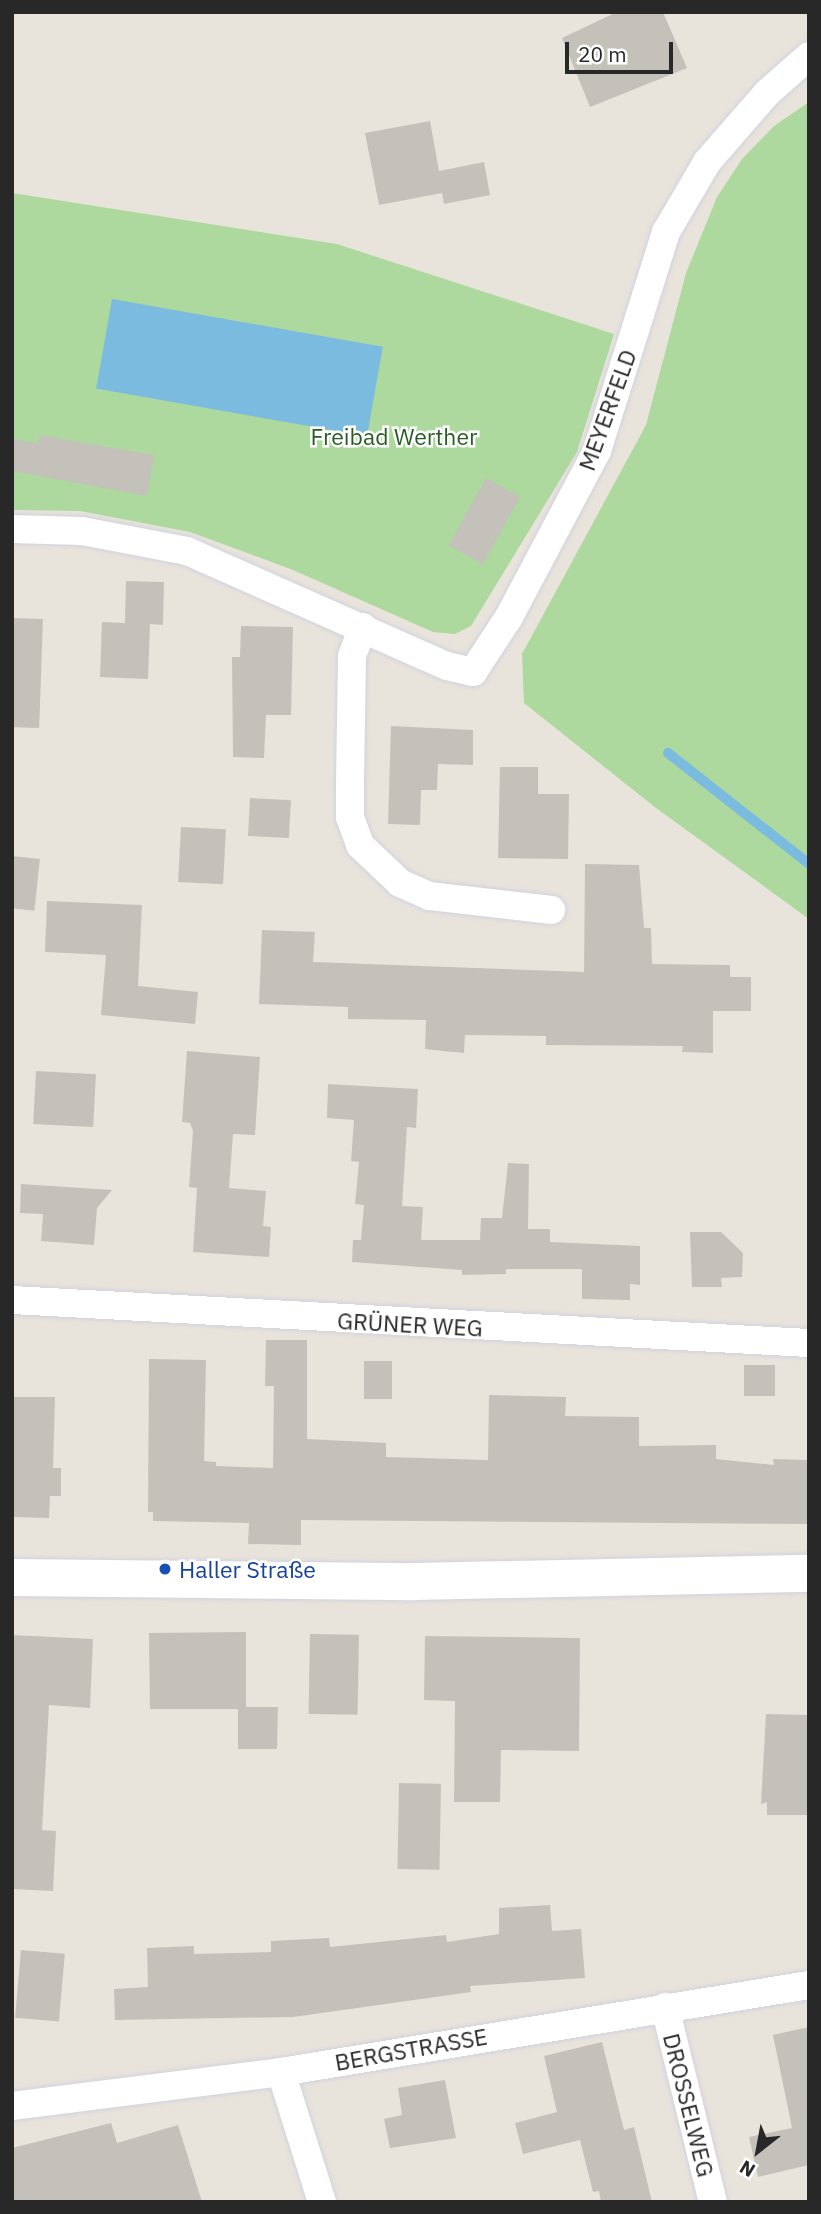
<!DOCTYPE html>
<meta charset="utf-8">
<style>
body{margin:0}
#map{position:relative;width:821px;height:2214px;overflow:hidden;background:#e9e4db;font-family:"IBM Plex Sans",sans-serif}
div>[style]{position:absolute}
.green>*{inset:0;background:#add99e}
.water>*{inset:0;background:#7abbdf;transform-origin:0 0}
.stream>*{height:10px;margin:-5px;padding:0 5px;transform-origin:5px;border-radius:5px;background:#7abbdf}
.building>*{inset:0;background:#c4c1bb;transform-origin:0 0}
.roads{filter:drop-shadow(0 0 2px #d1d2df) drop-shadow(0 0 2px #d1d2df)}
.minor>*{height:28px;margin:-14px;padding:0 14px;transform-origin:14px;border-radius:14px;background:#fff}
.tertiary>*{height:37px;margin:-18.5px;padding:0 18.5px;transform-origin:18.5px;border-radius:18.5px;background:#fff}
.dots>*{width:19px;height:19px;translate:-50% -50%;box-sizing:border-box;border:4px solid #fff;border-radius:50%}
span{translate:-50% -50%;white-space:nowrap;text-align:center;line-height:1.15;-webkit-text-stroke:5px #fff;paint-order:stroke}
.street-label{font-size:23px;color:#282828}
.park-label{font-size:23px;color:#285c22}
.transit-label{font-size:23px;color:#164399}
.left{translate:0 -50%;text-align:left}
.frame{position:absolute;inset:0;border:14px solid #282828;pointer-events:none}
.north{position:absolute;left:723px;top:2116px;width:70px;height:70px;-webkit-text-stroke:5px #fff;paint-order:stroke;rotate:211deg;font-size:19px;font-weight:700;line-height:28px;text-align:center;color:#282828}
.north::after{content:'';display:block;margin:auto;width:24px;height:32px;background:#282828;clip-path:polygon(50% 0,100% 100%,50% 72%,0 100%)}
.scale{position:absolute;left:565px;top:42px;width:108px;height:32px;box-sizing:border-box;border:4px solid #282828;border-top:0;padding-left:9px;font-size:21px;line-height:24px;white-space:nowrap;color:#282828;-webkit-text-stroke:5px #fff;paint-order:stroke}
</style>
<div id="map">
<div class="green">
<i style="clip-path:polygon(809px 102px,809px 919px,656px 808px,524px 703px,522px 654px,646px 425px,686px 273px,717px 197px,742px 159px,774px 126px)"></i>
<i style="clip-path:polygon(12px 193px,337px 244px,614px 334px,577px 452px,471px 626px,455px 634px,433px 632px,293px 570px,190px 532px,80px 511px,12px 510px)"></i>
</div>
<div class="water">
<i style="left:112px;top:299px;width:275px;height:91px;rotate:10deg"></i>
</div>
<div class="stream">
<i style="left:668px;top:753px;width:179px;rotate:38.2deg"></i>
</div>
<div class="building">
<i style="clip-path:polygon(617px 12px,663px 12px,687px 68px,590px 107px,562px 38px)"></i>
<i style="clip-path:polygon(430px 121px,439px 171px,484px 162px,490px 195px,444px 204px,442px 193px,379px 205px,365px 133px)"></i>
<i style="clip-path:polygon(39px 435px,154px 455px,147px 496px,12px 471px,12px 439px,38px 443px)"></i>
<i style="left:486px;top:478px;width:39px;height:77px;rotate:29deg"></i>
<i style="clip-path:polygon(126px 581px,164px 582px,163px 625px,150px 624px,148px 679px,100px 677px,102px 622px,125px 623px)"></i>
<i style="left:12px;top:618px;width:31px;height:109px;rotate:2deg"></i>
<i style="clip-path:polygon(241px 626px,293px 627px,291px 715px,266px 715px,264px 758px,233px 757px,232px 657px,240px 657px)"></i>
<i style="clip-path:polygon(391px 726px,473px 730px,473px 765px,438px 764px,437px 790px,421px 790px,420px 825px,388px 824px)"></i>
<i style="clip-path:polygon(500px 767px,538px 767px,538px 794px,569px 794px,568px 859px,498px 858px)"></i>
<i style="left:250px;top:798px;width:41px;height:38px;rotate:3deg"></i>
<i style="left:181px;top:827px;width:45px;height:55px;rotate:3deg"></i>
<i style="left:12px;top:856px;width:28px;height:52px;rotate:6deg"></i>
<i style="clip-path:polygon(585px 864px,639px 865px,644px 928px,651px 928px,652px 964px,730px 965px,730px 977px,751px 977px,751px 1011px,713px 1011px,713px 1053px,682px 1052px,683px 1046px,546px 1045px,546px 1036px,465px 1035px,464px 1053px,443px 1051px,425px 1049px,426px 1020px,348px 1019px,348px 1007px,259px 1004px,262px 930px,315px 932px,313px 962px,584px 972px)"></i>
<i style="clip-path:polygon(47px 901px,142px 905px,138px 986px,198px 992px,195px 1024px,101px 1015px,106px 955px,45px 952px)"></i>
<i style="clip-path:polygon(187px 1051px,260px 1057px,255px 1135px,233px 1134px,229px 1188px,266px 1191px,263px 1226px,271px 1227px,269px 1257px,193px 1252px,197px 1188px,189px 1187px,193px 1131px,190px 1123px,182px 1122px)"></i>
<i style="left:36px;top:1071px;width:60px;height:53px;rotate:3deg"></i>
<i style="clip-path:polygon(328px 1084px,418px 1089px,416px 1128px,407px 1127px,402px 1206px,423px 1207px,421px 1240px,480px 1240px,481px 1218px,502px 1218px,508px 1163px,529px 1164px,528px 1229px,550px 1229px,550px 1242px,640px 1246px,640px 1285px,630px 1284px,630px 1300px,582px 1299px,582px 1269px,506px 1269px,506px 1274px,462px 1275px,462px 1270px,352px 1262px,353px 1240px,361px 1240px,364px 1205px,355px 1204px,359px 1162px,351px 1161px,354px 1120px,327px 1118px)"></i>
<i style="clip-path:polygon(21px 1184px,112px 1190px,97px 1208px,94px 1245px,41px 1241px,43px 1214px,20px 1213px)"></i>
<i style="clip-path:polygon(690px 1232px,721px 1232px,743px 1253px,742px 1277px,721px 1278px,722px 1287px,692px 1287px)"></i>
<i style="clip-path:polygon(266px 1340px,307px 1340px,307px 1439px,386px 1443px,386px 1457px,488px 1460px,489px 1395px,566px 1397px,565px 1416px,639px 1417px,639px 1446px,716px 1445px,716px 1459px,774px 1465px,773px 1459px,809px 1460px,809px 1524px,301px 1520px,301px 1545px,248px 1544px,249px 1523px,153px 1521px,153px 1512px,148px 1512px,149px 1359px,206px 1360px,204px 1461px,216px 1462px,216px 1466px,273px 1468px,274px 1386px,265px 1386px)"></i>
<i style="left:364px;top:1361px;width:28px;height:38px"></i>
<i style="left:744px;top:1365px;width:31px;height:31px"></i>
<i style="clip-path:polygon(12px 1397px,55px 1397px,53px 1468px,61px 1468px,61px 1496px,50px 1496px,49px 1518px,12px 1517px)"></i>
<i style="clip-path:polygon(246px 1632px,246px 1707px,278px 1707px,277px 1749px,238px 1749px,238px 1709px,150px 1709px,149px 1633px)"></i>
<i style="left:310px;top:1634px;width:49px;height:80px;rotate:1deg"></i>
<i style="clip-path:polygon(12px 1635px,93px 1639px,90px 1708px,49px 1705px,42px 1830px,56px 1831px,53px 1891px,12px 1889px)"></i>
<i style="clip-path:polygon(425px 1636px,580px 1638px,579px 1751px,501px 1750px,500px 1802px,454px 1802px,455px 1701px,424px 1700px)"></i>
<i style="clip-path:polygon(766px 1714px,809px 1715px,809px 1815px,767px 1815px,767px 1802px,761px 1804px)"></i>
<i style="left:399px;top:1783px;width:42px;height:86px;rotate:1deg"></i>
<i style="clip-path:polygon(550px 1905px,552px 1931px,581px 1929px,585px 1978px,470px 1986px,471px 1992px,293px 2017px,115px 2020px,114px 1989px,148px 1987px,147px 1948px,194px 1946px,194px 1954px,271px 1952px,271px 1941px,329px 1938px,330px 1947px,446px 1935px,447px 1942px,499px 1934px,499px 1908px)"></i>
<i style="left:21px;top:1950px;width:44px;height:68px;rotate:5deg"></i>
<i style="clip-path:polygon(809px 2027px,809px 2165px,758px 2177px,749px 2137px,792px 2128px,773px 2035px)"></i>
<i style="clip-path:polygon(602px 2042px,624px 2130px,634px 2127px,652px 2202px,601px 2202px,599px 2191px,593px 2192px,580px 2140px,523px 2154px,515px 2123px,557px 2112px,544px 2056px)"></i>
<i style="clip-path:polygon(445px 2080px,456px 2138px,390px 2148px,384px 2119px,402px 2115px,398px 2088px)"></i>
<i style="clip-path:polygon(111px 2123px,117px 2143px,178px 2125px,202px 2202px,12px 2202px,12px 2148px)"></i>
</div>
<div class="roads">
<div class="minor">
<i style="left:12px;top:529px;width:70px;rotate:1.6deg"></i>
<i style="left:82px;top:531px;width:107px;rotate:10.8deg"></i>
<i style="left:187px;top:551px;width:284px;rotate:23.9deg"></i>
<i style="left:447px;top:666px;width:27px;rotate:13deg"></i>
<i style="left:473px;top:672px;width:66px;rotate:-56.8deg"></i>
<i style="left:509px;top:617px;width:188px;rotate:-62.1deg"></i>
<i style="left:597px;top:451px;width:230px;rotate:-72.5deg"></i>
<i style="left:666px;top:232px;width:81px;rotate:-59.6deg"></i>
<i style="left:707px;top:162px;width:91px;rotate:-49deg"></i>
<i style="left:767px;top:93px;width:56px;rotate:-41.4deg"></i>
<i style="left:363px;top:627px;width:31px;rotate:111deg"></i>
<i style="left:352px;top:656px;width:132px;rotate:90.9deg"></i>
<i style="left:350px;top:788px;width:29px;rotate:90deg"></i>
<i style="left:350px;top:817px;width:30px;rotate:70deg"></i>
<i style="left:360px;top:845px;width:55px;rotate:43.5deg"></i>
<i style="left:400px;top:883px;width:32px;rotate:24deg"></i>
<i style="left:429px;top:896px;width:123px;rotate:6.5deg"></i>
<i style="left:12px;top:1300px;width:798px;rotate:3.09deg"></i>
<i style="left:665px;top:2007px;width:201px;rotate:76.2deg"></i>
<i style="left:281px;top:2072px;width:136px;rotate:72.5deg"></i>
<i style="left:12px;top:2106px;width:271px;rotate:-7.2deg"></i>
<i style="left:281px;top:2072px;width:535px;rotate:-9.36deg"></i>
</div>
<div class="tertiary">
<i style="left:12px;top:1577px;width:402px;rotate:0.6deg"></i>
<i style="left:414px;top:1581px;width:395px;rotate:-1.2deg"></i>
</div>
</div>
<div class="dots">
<i style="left:165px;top:1569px;background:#1a4fb4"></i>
</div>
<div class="street-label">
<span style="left:607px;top:410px;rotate:-70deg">MEYERFELD</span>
<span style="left:410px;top:1324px;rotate:3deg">GRÜNER WEG</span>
<span style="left:411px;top:2049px;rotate:-10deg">BERGSTRASSE</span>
<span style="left:689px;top:2105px;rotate:76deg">DROSSELWEG</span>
</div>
<div class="park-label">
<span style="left:394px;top:436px">Freibad Werther</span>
</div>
<div class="transit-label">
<span class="left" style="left:179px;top:1569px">Haller Straße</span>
</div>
<div class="frame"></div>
<div class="north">N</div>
<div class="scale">20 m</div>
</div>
